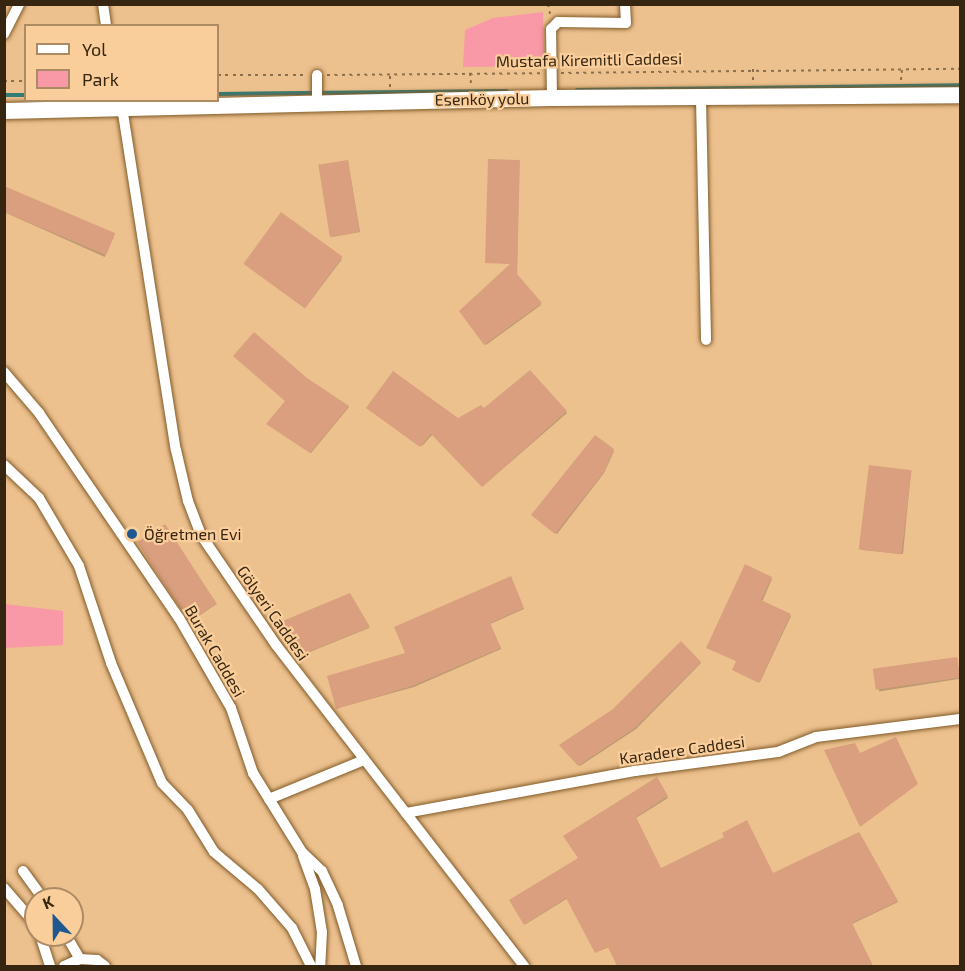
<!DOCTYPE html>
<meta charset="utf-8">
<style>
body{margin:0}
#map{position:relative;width:965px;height:971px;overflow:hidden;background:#ecc18e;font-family:"Exo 2",sans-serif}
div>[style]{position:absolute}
.green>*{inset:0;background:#f998a6}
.shadow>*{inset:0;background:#0003;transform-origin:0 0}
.stream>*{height:4px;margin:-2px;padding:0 2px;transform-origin:2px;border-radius:2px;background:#337c78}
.building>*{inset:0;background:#d99f7e;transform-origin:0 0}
.path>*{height:2px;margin-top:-1px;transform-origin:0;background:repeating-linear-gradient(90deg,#8b6e4c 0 3px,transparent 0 7.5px)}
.roads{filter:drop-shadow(0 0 2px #815b29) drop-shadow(0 0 2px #815b29)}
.street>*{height:10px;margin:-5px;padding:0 5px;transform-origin:5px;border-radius:5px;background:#fff}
.secondary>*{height:16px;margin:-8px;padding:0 8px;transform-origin:8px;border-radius:8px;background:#fff}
.dots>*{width:16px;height:16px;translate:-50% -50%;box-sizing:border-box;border:3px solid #face9b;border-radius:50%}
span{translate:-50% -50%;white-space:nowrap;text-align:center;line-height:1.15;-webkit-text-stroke:4.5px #face9b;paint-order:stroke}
.street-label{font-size:16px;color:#362511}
.poi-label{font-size:16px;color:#362511}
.left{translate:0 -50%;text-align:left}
.frame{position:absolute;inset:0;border:6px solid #362511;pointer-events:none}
.legend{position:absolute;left:24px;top:24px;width:195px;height:78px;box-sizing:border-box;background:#face9b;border:2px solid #ac8a64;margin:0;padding:8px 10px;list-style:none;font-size:18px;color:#362511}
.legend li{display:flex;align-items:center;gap:12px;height:30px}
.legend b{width:30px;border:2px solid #ac8a64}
.north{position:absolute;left:24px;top:887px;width:60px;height:60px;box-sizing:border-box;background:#face9b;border:2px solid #ac8a64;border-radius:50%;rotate:338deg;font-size:16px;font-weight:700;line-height:24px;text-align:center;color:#362511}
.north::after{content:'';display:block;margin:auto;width:21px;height:27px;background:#1e588f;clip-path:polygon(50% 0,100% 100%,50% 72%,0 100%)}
</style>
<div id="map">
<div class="green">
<i style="clip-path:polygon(543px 12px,544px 66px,463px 67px,465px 30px,493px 18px)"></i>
<i style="clip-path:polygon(5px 604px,63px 611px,63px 645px,5px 648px)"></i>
</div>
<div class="shadow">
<i style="clip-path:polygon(348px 161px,360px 232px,332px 237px,331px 236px)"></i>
<i style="clip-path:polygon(519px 161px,517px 277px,541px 305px,486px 345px,461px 311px,512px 264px,487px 262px)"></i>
<i style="left:4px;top:188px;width:120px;height:22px;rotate:24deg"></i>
<i style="left:282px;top:214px;width:75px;height:61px;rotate:37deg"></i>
<i style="clip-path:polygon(530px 372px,567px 413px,483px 486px,433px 434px,422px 446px,368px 407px,458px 419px,484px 410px)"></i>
<i style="clip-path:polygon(306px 379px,349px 407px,311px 453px,268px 424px)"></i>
<i style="clip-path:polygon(595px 437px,614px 451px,604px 473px,557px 534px,533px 515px)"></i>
<i style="clip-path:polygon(911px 471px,903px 554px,862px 550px,861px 549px)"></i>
<i style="left:164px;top:526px;width:94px;height:29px;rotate:56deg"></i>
<i style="clip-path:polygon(746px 566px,772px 579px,762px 602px,791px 616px,760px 682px,735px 671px)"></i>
<i style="clip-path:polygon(511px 578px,524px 609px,490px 624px,501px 649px,414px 687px,338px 708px)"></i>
<i style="clip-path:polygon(351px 596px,369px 628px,300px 656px,275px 625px)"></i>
<i style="clip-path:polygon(681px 643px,701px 663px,636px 729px,580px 766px,561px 746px,614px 710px)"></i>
<i style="left:957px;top:659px;width:20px;height:82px;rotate:81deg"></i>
<i style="clip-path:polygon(656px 779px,668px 798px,636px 818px,661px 870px,773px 875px,860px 834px,898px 902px,852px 924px,873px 966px,619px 966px,610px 947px,596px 952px,568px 898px,526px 924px,511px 900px,580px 859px)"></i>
</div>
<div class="stream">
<i style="left:577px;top:90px;width:383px;rotate:-0.7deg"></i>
<i style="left:218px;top:94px;width:289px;rotate:-0.6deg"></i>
<i style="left:4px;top:95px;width:22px"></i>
</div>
<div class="building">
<i style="clip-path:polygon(488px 159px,520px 160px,517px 274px,542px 303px,484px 345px,459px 311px,510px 264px,485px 263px)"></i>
<i style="left:348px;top:160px;width:73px;height:30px;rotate:81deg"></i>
<i style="left:4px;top:186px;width:121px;height:24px;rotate:23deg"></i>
<i style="left:281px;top:212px;width:76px;height:64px;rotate:36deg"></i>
<i style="clip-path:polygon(254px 332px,307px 378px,349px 406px,310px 453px,266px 424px,285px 401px,233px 356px)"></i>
<i style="clip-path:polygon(530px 370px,567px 411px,482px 487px,431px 434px,420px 447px,366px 408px,393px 371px,458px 418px,481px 405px,484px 408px)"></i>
<i style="clip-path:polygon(595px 435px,614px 449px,604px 472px,555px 534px,531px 515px)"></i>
<i style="left:869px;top:465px;width:43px;height:85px;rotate:7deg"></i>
<i style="left:165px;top:524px;width:95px;height:33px;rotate:57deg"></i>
<i style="clip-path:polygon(745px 564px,772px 577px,761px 600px,791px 614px,759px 683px,732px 670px,736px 661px,706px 648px)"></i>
<i style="clip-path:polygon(511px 576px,524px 608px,490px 623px,501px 648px,412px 686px,336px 709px,327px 676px,405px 653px,394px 627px)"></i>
<i style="clip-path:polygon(350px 593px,370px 627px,298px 656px,273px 625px)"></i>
<i style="clip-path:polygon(681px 641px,701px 662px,635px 728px,578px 766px,559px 745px,613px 709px)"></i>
<i style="left:957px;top:657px;width:21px;height:85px;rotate:82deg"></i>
<i style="clip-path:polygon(896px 737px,918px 784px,860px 827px,824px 750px,855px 743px,860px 753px)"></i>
<i style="clip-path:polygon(657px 777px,668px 796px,636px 817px,661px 868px,724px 837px,722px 833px,747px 820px,773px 873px,859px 832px,898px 901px,852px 923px,873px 966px,617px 966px,608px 947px,595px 953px,566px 898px,524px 925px,509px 900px,578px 858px,563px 836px)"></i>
</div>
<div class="path">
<i style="left:548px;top:4px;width:10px;rotate:79deg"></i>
<i style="left:753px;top:69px;width:15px;rotate:90deg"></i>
<i style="left:470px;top:73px;width:12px;rotate:85deg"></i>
<i style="left:561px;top:73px;width:399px;rotate:-0.6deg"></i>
<i style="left:218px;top:75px;width:89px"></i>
<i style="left:327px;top:75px;width:214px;rotate:-0.5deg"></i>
<i style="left:901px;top:80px;width:12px;rotate:-85deg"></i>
<i style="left:4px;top:81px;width:22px"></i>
<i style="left:390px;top:87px;width:12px;rotate:-90deg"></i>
</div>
<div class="roads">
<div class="street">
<i style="left:103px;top:4px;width:22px;rotate:82deg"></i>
<i style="left:4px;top:34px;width:34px;rotate:-63deg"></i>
<i style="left:317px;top:75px;width:27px;rotate:90deg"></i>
<i style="left:552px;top:98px;width:69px;rotate:-90.8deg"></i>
<i style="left:551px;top:29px;width:10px;rotate:-45deg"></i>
<i style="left:558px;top:22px;width:68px;rotate:0.8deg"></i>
<i style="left:626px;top:23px;width:19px;rotate:-93deg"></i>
<i style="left:701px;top:99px;width:241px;rotate:88.8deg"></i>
<i style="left:122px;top:107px;width:347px;rotate:81.1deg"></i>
<i style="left:176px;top:450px;width:52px;rotate:76.8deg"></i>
<i style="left:188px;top:501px;width:36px;rotate:69deg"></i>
<i style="left:201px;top:535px;width:133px;rotate:55.7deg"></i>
<i style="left:276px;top:645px;width:406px;rotate:52.3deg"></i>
<i style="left:4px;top:372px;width:54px;rotate:49.5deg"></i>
<i style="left:39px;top:413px;width:248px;rotate:55.7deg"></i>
<i style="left:179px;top:618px;width:104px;rotate:60deg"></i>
<i style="left:231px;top:708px;width:69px;rotate:71.3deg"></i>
<i style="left:253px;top:773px;width:93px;rotate:58.2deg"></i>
<i style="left:302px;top:852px;width:28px;rotate:44deg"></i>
<i style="left:322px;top:871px;width:38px;rotate:65deg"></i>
<i style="left:338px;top:906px;width:63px;rotate:73.3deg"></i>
<i style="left:4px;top:465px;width:48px;rotate:43.3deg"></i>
<i style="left:39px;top:498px;width:79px;rotate:59.5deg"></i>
<i style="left:79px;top:566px;width:102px;rotate:71.7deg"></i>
<i style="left:111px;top:663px;width:130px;rotate:67deg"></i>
<i style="left:162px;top:783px;width:37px;rotate:46deg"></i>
<i style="left:188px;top:810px;width:49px;rotate:58.2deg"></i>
<i style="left:214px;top:852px;width:57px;rotate:40.1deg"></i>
<i style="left:258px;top:889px;width:52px;rotate:48.9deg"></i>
<i style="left:292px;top:928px;width:42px;rotate:63.4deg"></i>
<i style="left:269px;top:799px;width:103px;rotate:-22.3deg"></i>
<i style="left:406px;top:813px;width:233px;rotate:-10.4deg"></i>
<i style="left:635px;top:771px;width:144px;rotate:-7.6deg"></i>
<i style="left:778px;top:752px;width:41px;rotate:-21.5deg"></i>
<i style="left:816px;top:737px;width:145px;rotate:-7.1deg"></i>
<i style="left:303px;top:856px;width:35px;rotate:70deg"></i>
<i style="left:315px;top:889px;width:44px;rotate:80.8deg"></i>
<i style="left:322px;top:932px;width:34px;rotate:93deg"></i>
<i style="left:23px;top:871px;width:34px;rotate:54deg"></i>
<i style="left:4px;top:888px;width:49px;rotate:49.1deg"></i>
<i style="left:40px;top:935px;width:33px;rotate:72deg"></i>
<i style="left:66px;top:935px;width:28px;rotate:60deg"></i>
<i style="left:64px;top:966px;width:17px;rotate:-24deg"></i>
<i style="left:80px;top:959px;width:17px;rotate:3deg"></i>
<i style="left:97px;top:960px;width:10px;rotate:37deg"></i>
</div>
<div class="secondary">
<i style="left:4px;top:111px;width:548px;rotate:-1.36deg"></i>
<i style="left:552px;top:98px;width:408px;rotate:-0.4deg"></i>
</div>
</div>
<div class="dots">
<i style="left:132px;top:534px;background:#1e588f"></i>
</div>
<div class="street-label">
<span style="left:589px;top:60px;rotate:-1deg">Mustafa Kiremitli Caddesi</span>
<span style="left:482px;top:99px;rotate:-1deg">Esenköy yolu</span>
<span style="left:273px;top:613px;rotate:55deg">Gölyeri Caddesi</span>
<span style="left:215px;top:651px;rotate:60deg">Burak Caddesi</span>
<span style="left:682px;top:750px;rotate:-8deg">Karadere Caddesi</span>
</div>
<div class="poi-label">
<span class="left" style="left:144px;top:534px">Öğretmen Evi</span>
</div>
<div class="frame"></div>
<ul class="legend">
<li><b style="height:8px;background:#fff"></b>Yol</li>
<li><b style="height:16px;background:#f998a6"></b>Park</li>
</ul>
<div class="north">K</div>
</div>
